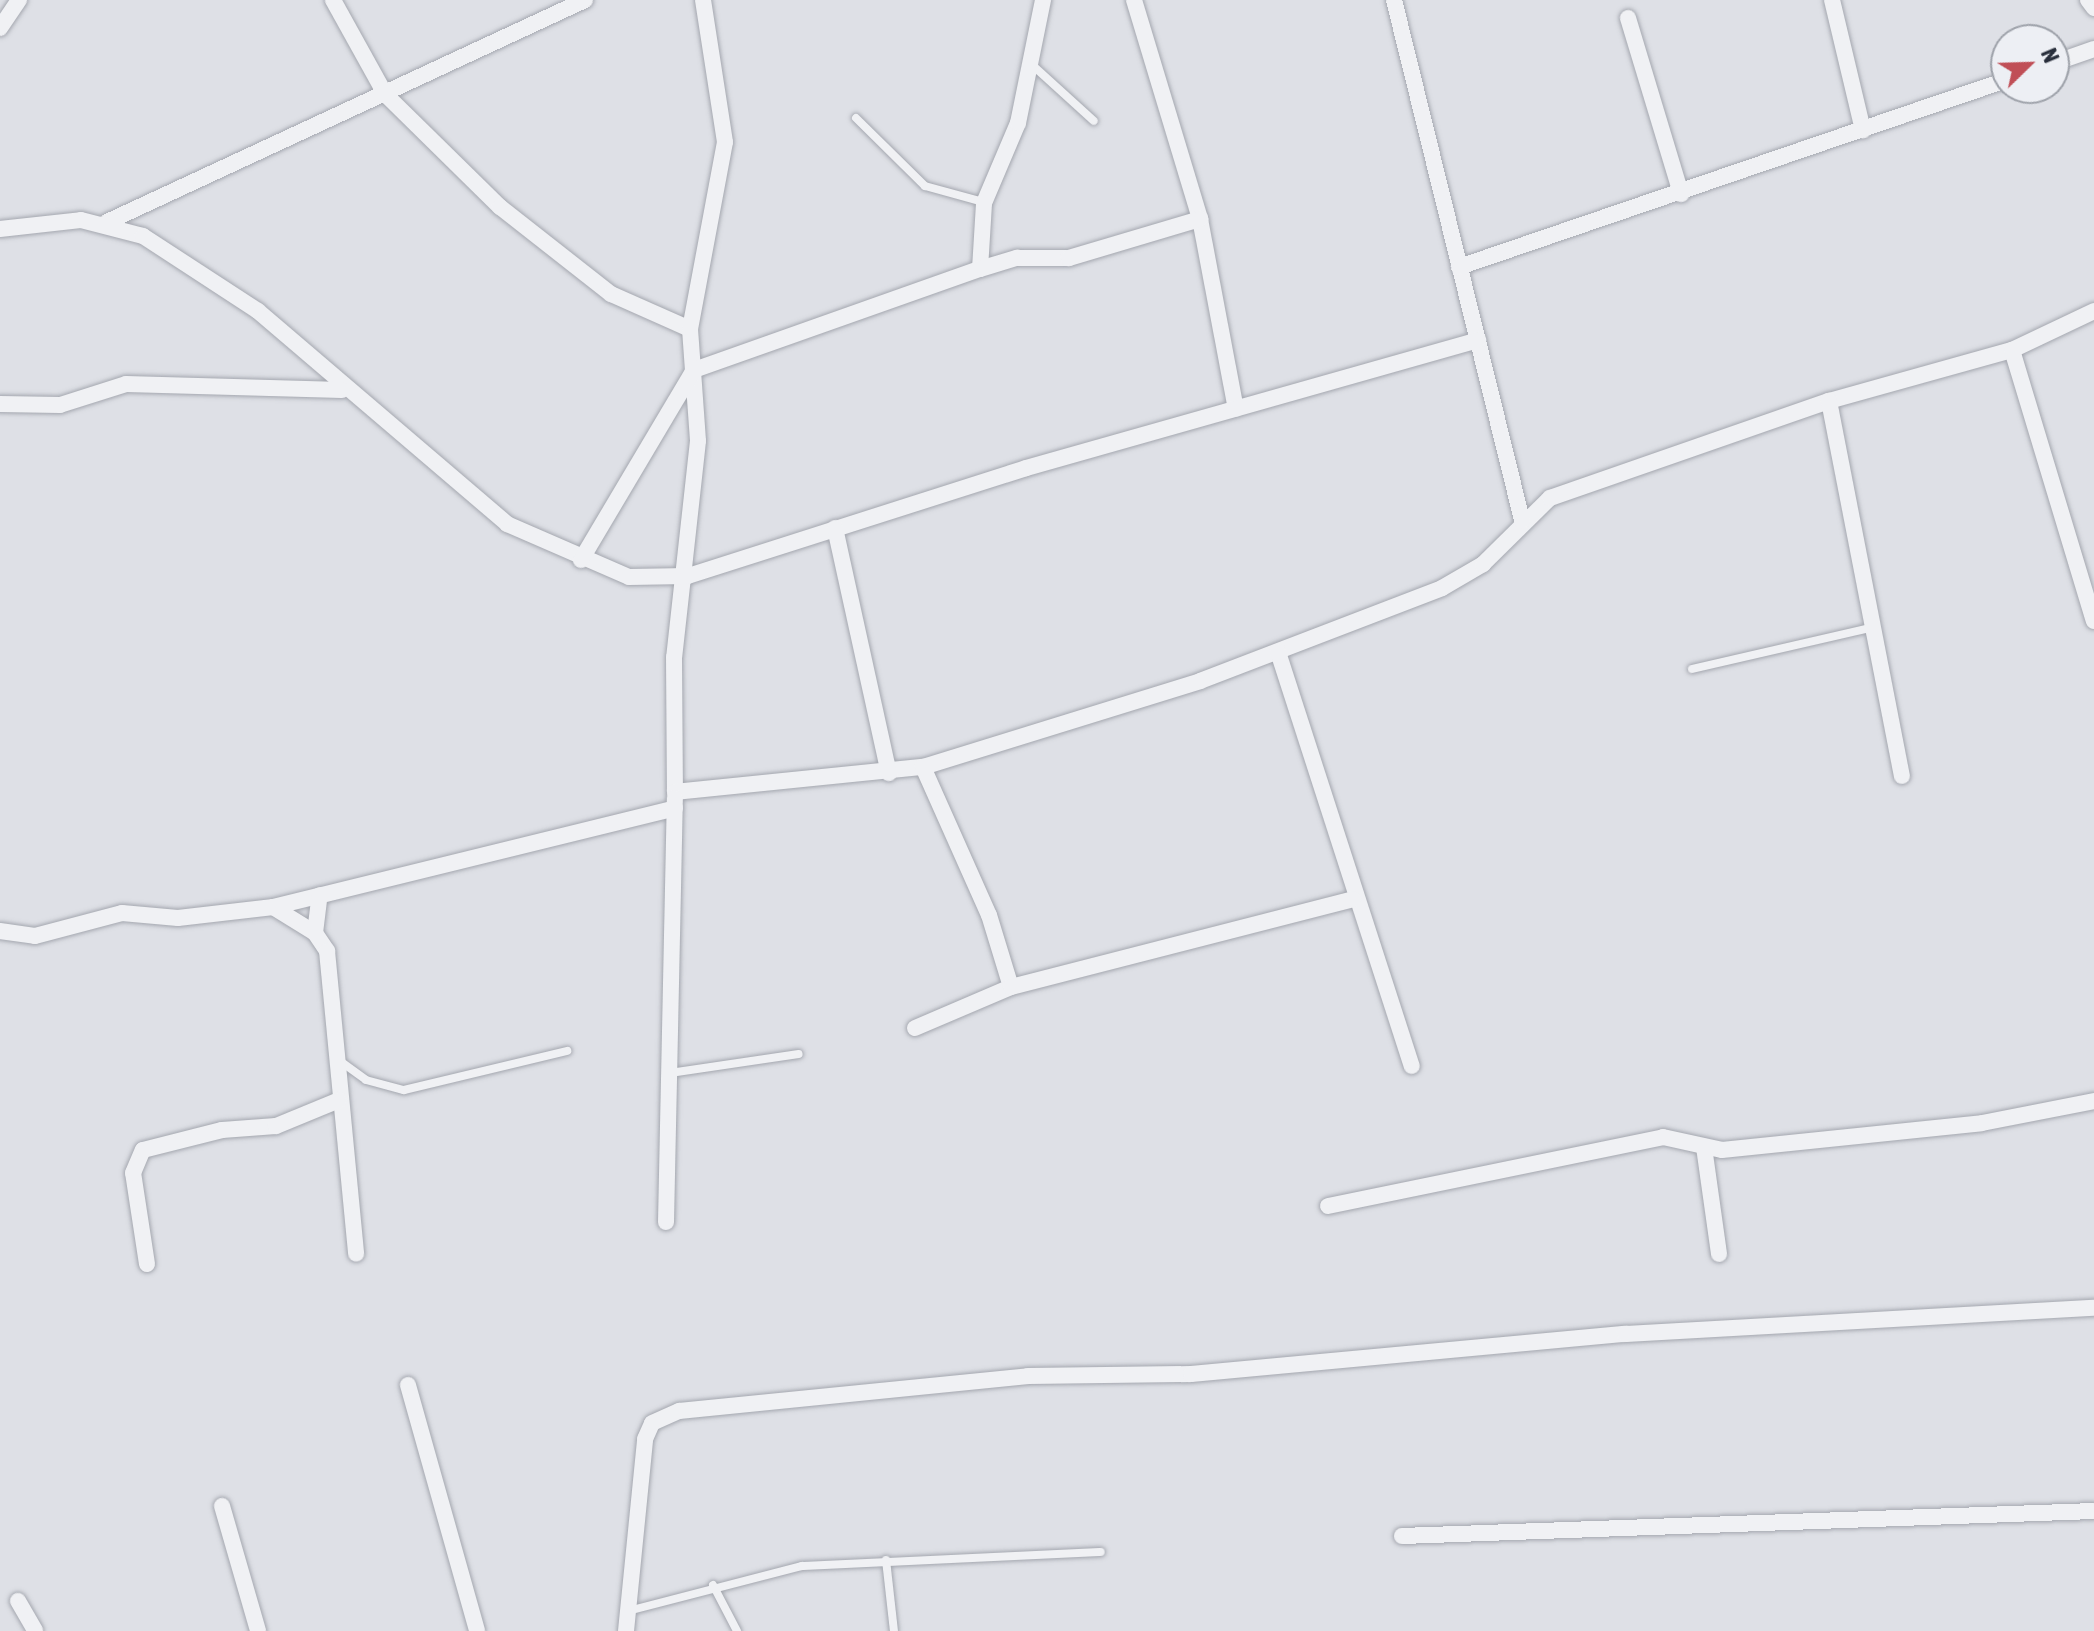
<!DOCTYPE html>
<style>
body{margin:0}
#map{position:relative;width:2094px;height:1631px;overflow:hidden;background:#dee0e6;font-family:"Asap Condensed",sans-serif}
div>[style]{position:absolute}
.roads{filter:drop-shadow(0 0 2px #a4a7af) drop-shadow(0 0 2px #a4a7af)}
.service>*{height:8px;margin:-4px;padding:0 4px;transform-origin:4px;border-radius:4px;background:#f0f1f4}
.minor>*{height:16px;margin:-8px;padding:0 8px;transform-origin:8px;border-radius:8px;background:#f0f1f4}
span{translate:-50% -50%;white-space:nowrap;text-align:center;line-height:1.15;-webkit-text-stroke:8px #edeff4;paint-order:stroke}
.north{position:absolute;left:1990px;top:24px;width:80px;height:80px;box-sizing:border-box;background:#edeff4;border:2px solid #9ea2aa;border-radius:50%;rotate:67deg;font-size:22px;font-weight:700;line-height:32px;text-align:center;color:#282e3b}
.north::after{content:'';display:block;margin:auto;width:28px;height:36px;background:#c04e56;clip-path:polygon(50% 0,100% 100%,50% 72%,0 100%)}
</style>
<div id="map">
<div class="roads">
<div class="service">
<i style="left:1030px;top:63px;width:86px;rotate:42.2deg"></i>
<i style="left:856px;top:118px;width:97px;rotate:44.6deg"></i>
<i style="left:925px;top:186px;width:60px;rotate:15.4deg"></i>
<i style="left:1692px;top:669px;width:187px;rotate:-13deg"></i>
<i style="left:340px;top:1061px;width:32px;rotate:36deg"></i>
<i style="left:366px;top:1080px;width:39px;rotate:15deg"></i>
<i style="left:404px;top:1090px;width:168px;rotate:-13.5deg"></i>
<i style="left:670px;top:1073px;width:130px;rotate:-8.4deg"></i>
<i style="left:886px;top:1560px;width:71px;rotate:83.6deg"></i>
<i style="left:713px;top:1585px;width:52px;rotate:62.4deg"></i>
<i style="left:628px;top:1611px;width:180px;rotate:-14.5deg"></i>
<i style="left:802px;top:1566px;width:299px;rotate:-2.7deg"></i>
</div>
<div class="minor">
<i style="left:333px;top:0;width:107px;rotate:61deg"></i>
<i style="left:385px;top:94px;width:161px;rotate:44.5deg"></i>
<i style="left:500px;top:207px;width:141px;rotate:38.1deg"></i>
<i style="left:611px;top:294px;width:86px;rotate:23.9deg"></i>
<i style="left:703px;top:0;width:144px;rotate:81.2deg"></i>
<i style="left:725px;top:142px;width:190px;rotate:100.6deg"></i>
<i style="left:690px;top:329px;width:112px;rotate:85.9deg"></i>
<i style="left:698px;top:441px;width:217px;rotate:96.3deg"></i>
<i style="left:674px;top:657px;width:135px;rotate:89.6deg"></i>
<i style="left:675px;top:792px;width:249px;rotate:-5.8deg"></i>
<i style="left:923px;top:767px;width:290px;rotate:-17.2deg"></i>
<i style="left:1200px;top:681px;width:259px;rotate:-21deg"></i>
<i style="left:1442px;top:588px;width:48px;rotate:-30.3deg"></i>
<i style="left:1483px;top:564px;width:94px;rotate:-44.6deg"></i>
<i style="left:1550px;top:498px;width:295px;rotate:-19.2deg"></i>
<i style="left:1829px;top:401px;width:190px;rotate:-15.6deg"></i>
<i style="left:2012px;top:350px;width:91px;rotate:-25.4deg"></i>
<i style="left:1134px;top:0;width:229px;rotate:73.2deg"></i>
<i style="left:1200px;top:219px;width:193px;rotate:79.3deg"></i>
<i style="left:1394px;top:0;width:536px;rotate:76.17deg"></i>
<i style="left:1832px;top:0;width:134px;rotate:76.6deg"></i>
<i style="left:2088px;top:0;width:10px;rotate:53deg"></i>
<i style="left:1628px;top:18px;width:184px;rotate:73.2deg"></i>
<i style="left:0;top:28px;width:34px;rotate:-56deg"></i>
<i style="left:2054px;top:63px;width:42px;rotate:-19.3deg"></i>
<i style="left:107px;top:222px;width:527px;rotate:-24.91deg"></i>
<i style="left:0;top:229px;width:81px;rotate:-6.3deg"></i>
<i style="left:81px;top:220px;width:64px;rotate:14.5deg"></i>
<i style="left:143px;top:236px;width:137px;rotate:33.1deg"></i>
<i style="left:258px;top:311px;width:328px;rotate:40.5deg"></i>
<i style="left:507px;top:524px;width:133px;rotate:23.5deg"></i>
<i style="left:629px;top:577px;width:59px;rotate:-1deg"></i>
<i style="left:688px;top:576px;width:355px;rotate:-17.7deg"></i>
<i style="left:1026px;top:468px;width:470px;rotate:-15.8deg"></i>
<i style="left:1459px;top:267px;width:578px;rotate:-18.87deg"></i>
<i style="left:980px;top:269px;width:66px;rotate:-86.5deg"></i>
<i style="left:984px;top:203px;width:87px;rotate:-67deg"></i>
<i style="left:1018px;top:123px;width:126px;rotate:-78.5deg"></i>
<i style="left:2012px;top:350px;width:283px;rotate:73.2deg"></i>
<i style="left:1829px;top:401px;width:382px;rotate:79deg"></i>
<i style="left:0;top:404px;width:60px;rotate:1deg"></i>
<i style="left:60px;top:405px;width:69px;rotate:-17.7deg"></i>
<i style="left:126px;top:384px;width:216px;rotate:1.6deg"></i>
<i style="left:835px;top:528px;width:251px;rotate:77.6deg"></i>
<i style="left:581px;top:560px;width:221px;rotate:-59.3deg"></i>
<i style="left:694px;top:370px;width:303px;rotate:-19.5deg"></i>
<i style="left:980px;top:269px;width:39px;rotate:-17deg"></i>
<i style="left:1017px;top:258px;width:52px"></i>
<i style="left:1069px;top:258px;width:137px;rotate:-16.6deg"></i>
<i style="left:1278px;top:652px;width:435px;rotate:72.1deg"></i>
<i style="left:923px;top:767px;width:162px;rotate:66deg"></i>
<i style="left:989px;top:915px;width:75px;rotate:73deg"></i>
<i style="left:273px;top:907px;width:49px;rotate:31.8deg"></i>
<i style="left:315px;top:933px;width:22px;rotate:56deg"></i>
<i style="left:327px;top:951px;width:304px;rotate:84.5deg"></i>
<i style="left:0;top:931px;width:35px;rotate:8deg"></i>
<i style="left:35px;top:936px;width:90px;rotate:-14.8deg"></i>
<i style="left:122px;top:913px;width:56px;rotate:5.1deg"></i>
<i style="left:178px;top:918px;width:96px;rotate:-6.6deg"></i>
<i style="left:273px;top:907px;width:414px;rotate:-13.8deg"></i>
<i style="left:315px;top:933px;width:38px;rotate:-83deg"></i>
<i style="left:915px;top:1028px;width:104px;rotate:-23.1deg"></i>
<i style="left:1011px;top:987px;width:353px;rotate:-14.4deg"></i>
<i style="left:1704px;top:1147px;width:108px;rotate:82deg"></i>
<i style="left:1328px;top:1206px;width:342px;rotate:-11.6deg"></i>
<i style="left:1663px;top:1137px;width:60px;rotate:12.4deg"></i>
<i style="left:1722px;top:1150px;width:261px;rotate:-5.9deg"></i>
<i style="left:1982px;top:1123px;width:114px;rotate:-11.1deg"></i>
<i style="left:666px;top:1222px;width:424px;rotate:-88.8deg"></i>
<i style="left:147px;top:1264px;width:92px;rotate:-98.7deg"></i>
<i style="left:133px;top:1173px;width:25px;rotate:-67deg"></i>
<i style="left:143px;top:1150px;width:81px;rotate:-14.2deg"></i>
<i style="left:222px;top:1130px;width:54px;rotate:-4.2deg"></i>
<i style="left:276px;top:1126px;width:68px;rotate:-22.4deg"></i>
<i style="left:408px;top:1385px;width:255px;rotate:74.3deg"></i>
<i style="left:222px;top:1506px;width:130px;rotate:73.9deg"></i>
<i style="left:1402px;top:1536px;width:692px;rotate:-2.07deg"></i>
<i style="left:18px;top:1601px;width:34px;rotate:60deg"></i>
<i style="left:626px;top:1631px;width:193px;rotate:-84.3deg"></i>
<i style="left:645px;top:1439px;width:17px;rotate:-66deg"></i>
<i style="left:652px;top:1423px;width:30px;rotate:-24deg"></i>
<i style="left:679px;top:1411px;width:351px;rotate:-5.7deg"></i>
<i style="left:1028px;top:1376px;width:163px;rotate:-0.7deg"></i>
<i style="left:1191px;top:1374px;width:436px;rotate:-5.3deg"></i>
<i style="left:1625px;top:1334px;width:470px;rotate:-3.2deg"></i>
</div>
</div>
<div class="north">N</div>
</div>
